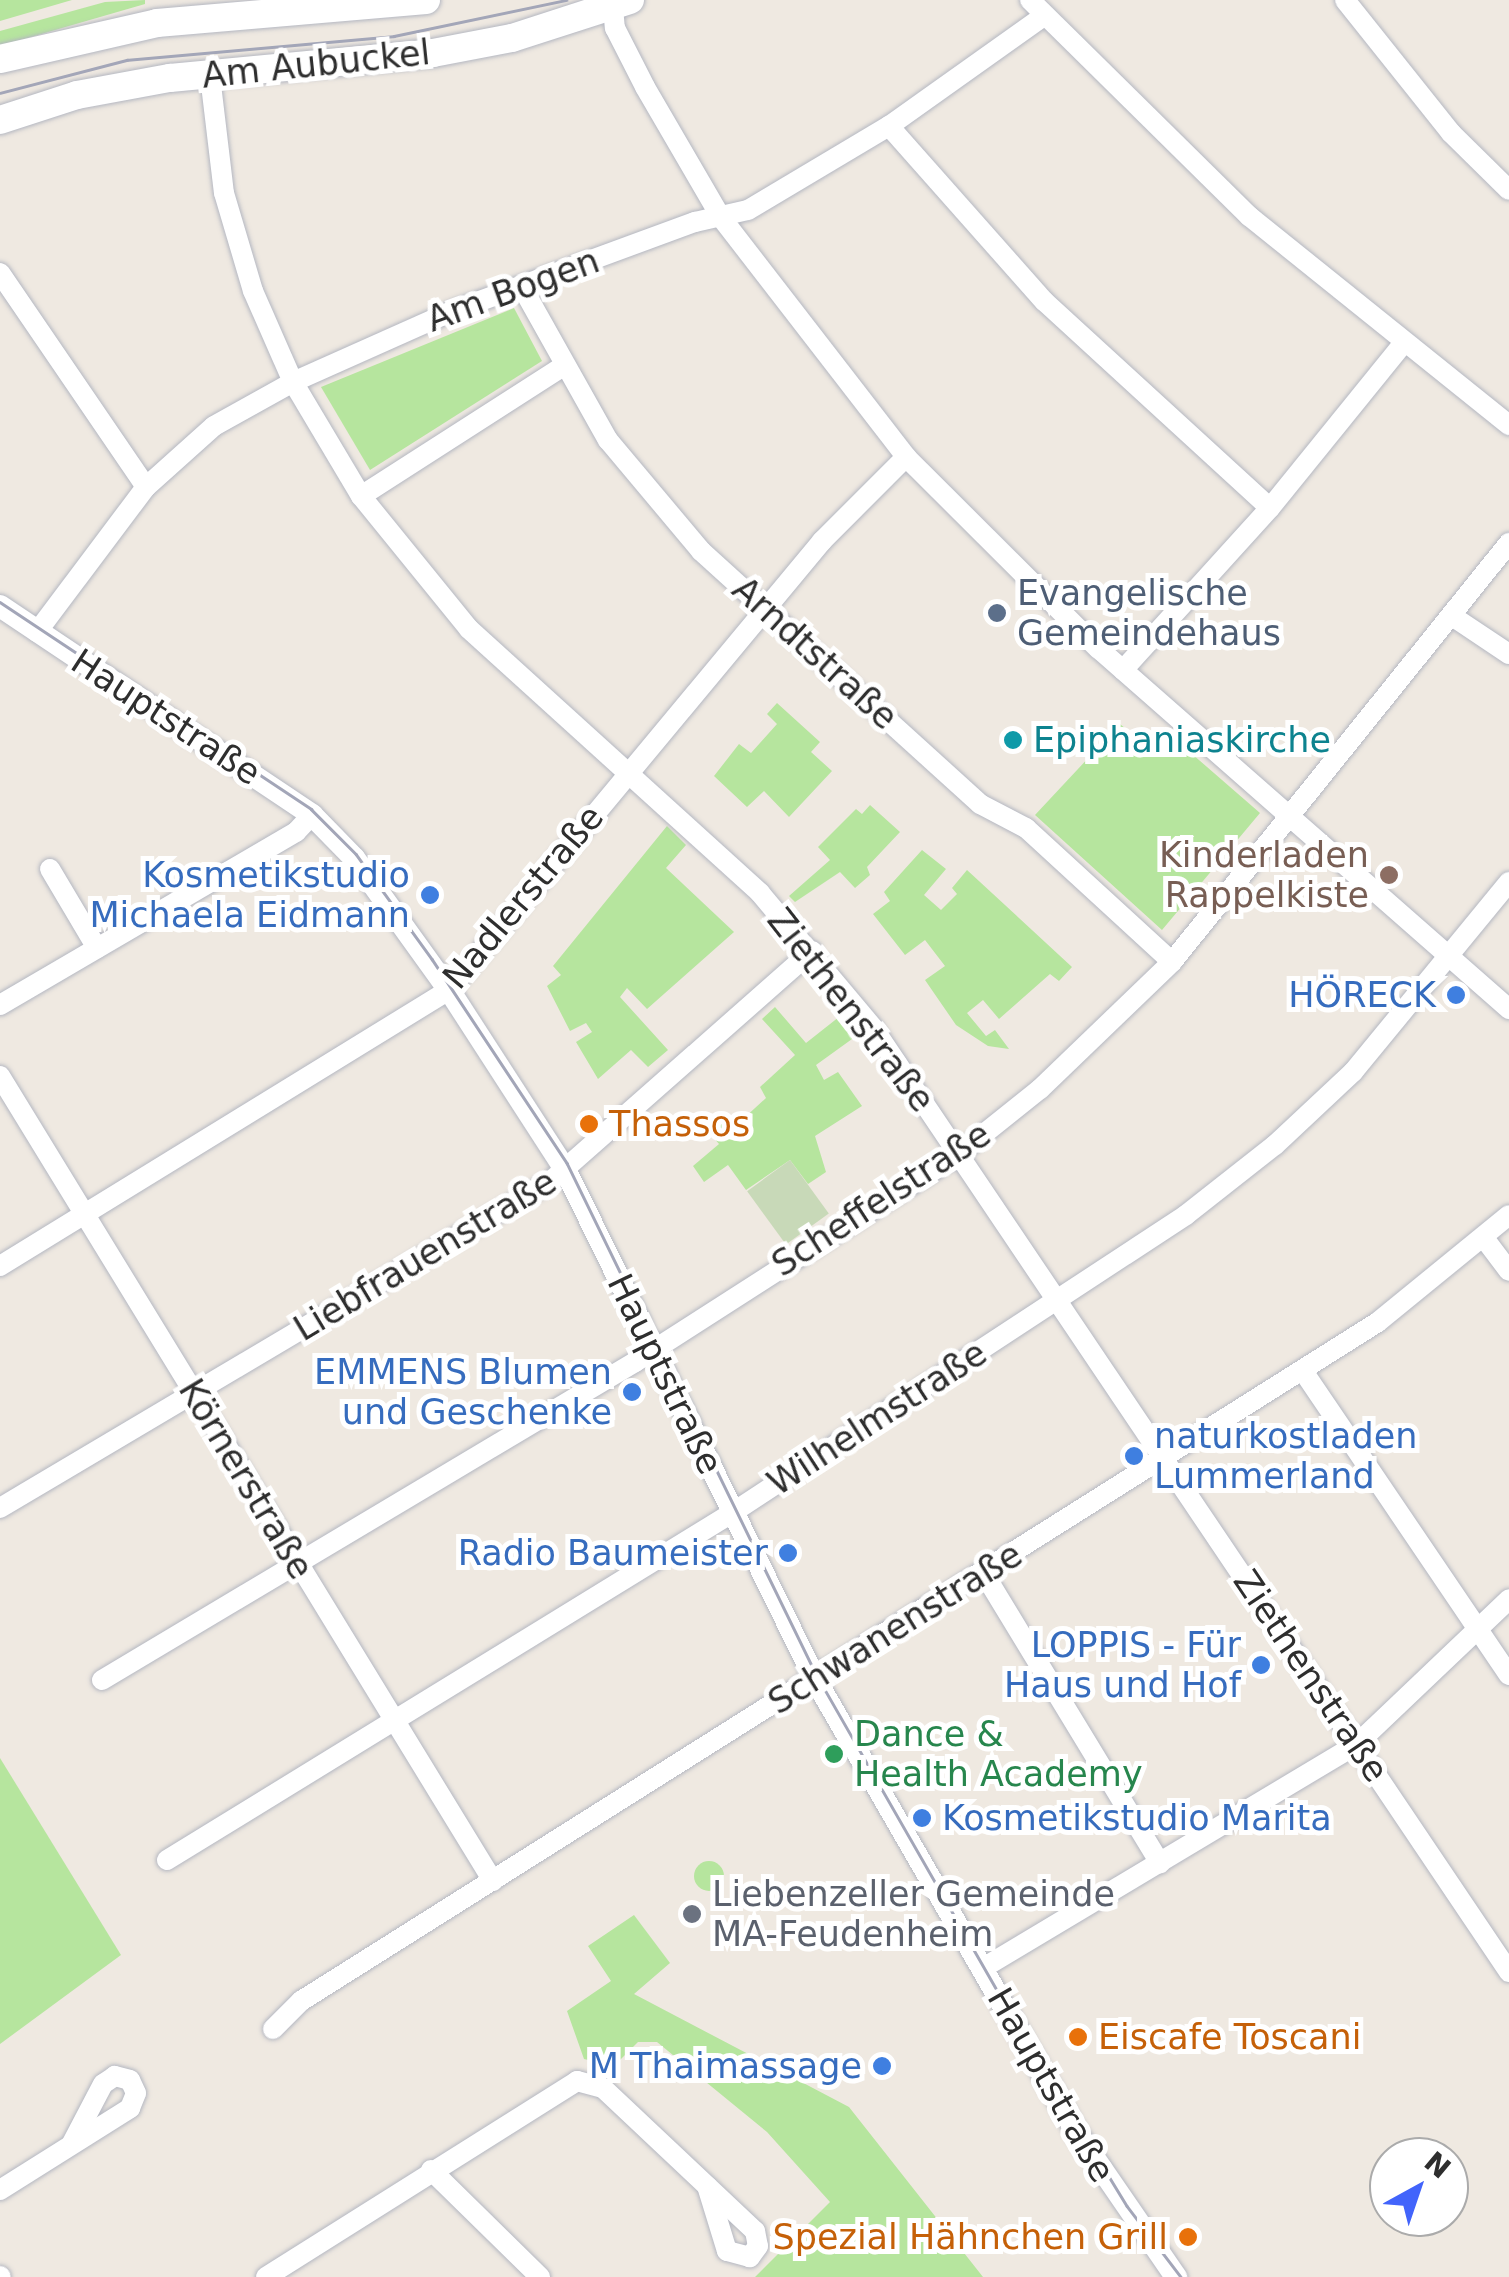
<!DOCTYPE html>
<meta charset="utf-8">
<style>
body{margin:0}
#map{position:relative;width:1509px;height:2277px;overflow:hidden;background:#efe9e1;font-family:"DejaVu Sans",sans-serif}
div>[style]{position:absolute}
.green>*{inset:0;background:#b6e59e}
.round{border-radius:50%}
.cemetery>*{inset:0;background:#c8d9b8;transform-origin:0 0}
.roads{filter:drop-shadow(0 0 2px #b4b7c1) drop-shadow(0 0 2px #b4b7c1)}
.minor>*{height:20px;margin:-10px;padding:0 10px;transform-origin:10px;border-radius:10px;background:#fff}
.tertiary>*{height:22px;margin:-11px;padding:0 11px;transform-origin:11px;border-radius:11px;background:#fff}
.secondary>*{height:28px;margin:-14px;padding:0 14px;transform-origin:14px;border-radius:14px;background:#fff}
.tram>*{height:2.5px;margin:-1.25px;padding:0 1.25px;transform-origin:1.25px;border-radius:1.25px;background:#a3a6b8}
.dots>*{width:28px;height:28px;translate:-50% -50%;box-sizing:border-box;border:5px solid #fff;border-radius:50%}
span{translate:-50% -50%;white-space:nowrap;text-align:center;line-height:1.15;-webkit-text-stroke:10px #fff;paint-order:stroke}
.street-label{font-size:35px;color:#2e2e2e}
.service-label{font-size:35px;color:#4e5e75}
.left{translate:0 -50%;text-align:left}
.culture-label{font-size:35px;color:#0d838f}
.education-label{font-size:35px;color:#785e54}
.right{translate:-100% -50%;text-align:right}
.shop-label{font-size:35px;color:#366cbe}
.food-label{font-size:35px;color:#c56008}
.leisure-label{font-size:35px;color:#27864d}
.worship-label{font-size:35px;color:#5b616d}
.north{position:absolute;left:1369px;top:2137px;width:100px;height:100px;box-sizing:border-box;background:#fff;border:2px solid #ababab;border-radius:50%;rotate:40deg;font-size:28px;font-weight:700;line-height:40px;text-align:center;color:#2e2e2e}
.north::after{content:'';display:block;margin:auto;width:35px;height:45px;background:#4264fb;clip-path:polygon(50% 0,100% 100%,50% 72%,0 100%)}
</style>
<div id="map">
<div class="green">
<i style="clip-path:polygon(0 0,72px 0,0 21px)"></i>
<i style="clip-path:polygon(145px 0,145px 4px,0 46px,0 31px,105px 2px)"></i>
<i style="clip-path:polygon(514px 308px,542px 361px,370px 470px,321px 387px)"></i>
<i style="clip-path:polygon(777px 703px,820px 742px,811px 752px,832px 771px,789px 817px,764px 791px,747px 807px,714px 776px,739px 744px,751px 753px,777px 724px,767px 714px)"></i>
<i style="clip-path:polygon(1120px 724px,1145px 745px,1161px 727px,1260px 813px,1162px 930px,1035px 815px)"></i>
<i style="clip-path:polygon(870px 805px,900px 832px,867px 867px,870px 875px,855px 888px,840px 872px,795px 902px,789px 896px,830px 860px,818px 847px,856px 809px,862px 814px)"></i>
<i style="clip-path:polygon(667px 826px,686px 845px,666px 868px,734px 932px,647px 1009px,627px 988px,620px 997px,668px 1050px,648px 1067px,631px 1050px,598px 1079px,576px 1042px,592px 1032px,586px 1023px,570px 1031px,547px 986px,561px 975px,553px 966px)"></i>
<i style="clip-path:polygon(922px 850px,946px 869px,924px 895px,941px 910px,957px 894px,952px 888px,967px 870px,1072px 967px,1059px 981px,1050px 974px,999px 1019px,983px 1000px,967px 1013px,986px 1036px,995px 1030px,1009px 1049px,988px 1046px,956px 1025px,925px 980px,945px 966px,925px 940px,905px 955px,873px 914px,890px 901px,884px 892px)"></i>
<i style="clip-path:polygon(775px 1007px,806px 1043px,844px 1013px,859px 1034px,816px 1065px,824px 1080px,838px 1072px,862px 1106px,815px 1136px,826px 1172px,808px 1184px,790px 1160px,746px 1190px,728px 1165px,704px 1182px,693px 1166px,719px 1144px,703px 1125px,713px 1115px,730px 1131px,766px 1098px,760px 1087px,795px 1055px,762px 1019px)"></i>
<i style="clip-path:polygon(0 1758px,121px 1955px,0 2044px)"></i>
<i class="round" style="left:694px;top:1861px;width:30px;height:30px"></i>
<i style="clip-path:polygon(634px 1915px,670px 1963px,634px 1994px,849px 2107px,983px 2277px,755px 2277px,830px 2202px,767px 2132px,657px 2042px,638px 2042px,614px 2066px,584px 2059px,567px 2011px,611px 1981px,588px 1946px)"></i>
</div>
<div class="cemetery">
<i style="left:790px;top:1160px;width:66px;height:53px;rotate:54deg"></i>
</div>
<div class="roads">
<div class="minor">
<i style="left:1030px;top:0;width:308px;rotate:44.6deg"></i>
<i style="left:1249px;top:216px;width:334px;rotate:38.8deg"></i>
<i style="left:1345px;top:0;width:170px;rotate:51.4deg"></i>
<i style="left:1451px;top:133px;width:81px;rotate:44.5deg"></i>
<i style="left:613px;top:7px;width:21px;rotate:85deg"></i>
<i style="left:615px;top:28px;width:66px;rotate:63deg"></i>
<i style="left:645px;top:87px;width:149px;rotate:59.8deg"></i>
<i style="left:720px;top:216px;width:304px;rotate:52.3deg"></i>
<i style="left:906px;top:457px;width:272px;rotate:44.9deg"></i>
<i style="left:1099px;top:649px;width:546px;rotate:41.28deg"></i>
<i style="left:210px;top:76px;width:118px;rotate:83.2deg"></i>
<i style="left:224px;top:193px;width:102px;rotate:73.5deg"></i>
<i style="left:253px;top:291px;width:99px;rotate:66.3deg"></i>
<i style="left:293px;top:382px;width:133px;rotate:59.2deg"></i>
<i style="left:361px;top:496px;width:171px;rotate:50.9deg"></i>
<i style="left:469px;top:629px;width:393px;rotate:42.2deg"></i>
<i style="left:760px;top:893px;width:177px;rotate:50deg"></i>
<i style="left:874px;top:1029px;width:1137px;rotate:56.04deg"></i>
<i style="left:889px;top:126px;width:234px;rotate:48.5deg"></i>
<i style="left:1044px;top:301px;width:306px;rotate:42.5deg"></i>
<i style="left:0;top:273px;width:259px;rotate:55.7deg"></i>
<i style="left:522px;top:287px;width:176px;rotate:60.7deg"></i>
<i style="left:608px;top:440px;width:145px;rotate:50deg"></i>
<i style="left:701px;top:551px;width:377px;rotate:42.2deg"></i>
<i style="left:980px;top:804px;width:52px;rotate:27.6deg"></i>
<i style="left:1026px;top:828px;width:198px;rotate:42.5deg"></i>
<i style="left:361px;top:496px;width:239px;rotate:-32.7deg"></i>
<i style="left:1455px;top:618px;width:65px;rotate:33.7deg"></i>
<i style="left:37px;top:632px;width:181px;rotate:-53.1deg"></i>
<i style="left:146px;top:487px;width:91px;rotate:-41.9deg"></i>
<i style="left:214px;top:426px;width:90px;rotate:-29.1deg"></i>
<i style="left:293px;top:382px;width:172px;rotate:-24deg"></i>
<i style="left:450px;top:312px;width:261px;rotate:-20.2deg"></i>
<i style="left:695px;top:222px;width:54px;rotate:-12.8deg"></i>
<i style="left:748px;top:210px;width:164px;rotate:-30.8deg"></i>
<i style="left:889px;top:126px;width:190px;rotate:-35.4deg"></i>
<i style="left:1123px;top:670px;width:219px;rotate:-47.8deg"></i>
<i style="left:1270px;top:508px;width:211px;rotate:-51deg"></i>
<i style="left:50px;top:869px;width:92px;rotate:59.3deg"></i>
<i style="left:0;top:1005px;width:343px;rotate:-30.3deg"></i>
<i style="left:296px;top:832px;width:23px;rotate:-47deg"></i>
<i style="left:0;top:1076px;width:944px;rotate:58.52deg"></i>
<i style="left:1484px;top:1238px;width:41px;rotate:52.9deg"></i>
<i style="left:0;top:1266px;width:527px;rotate:-31.58deg"></i>
<i style="left:449px;top:990px;width:584px;rotate:-50.28deg"></i>
<i style="left:822px;top:541px;width:119px;rotate:-45deg"></i>
<i style="left:1303px;top:1371px;width:367px;rotate:55.9deg"></i>
<i style="left:0;top:1508px;width:641px;rotate:-30.69deg"></i>
<i style="left:551px;top:1181px;width:348px;rotate:-41.4deg"></i>
<i style="left:983px;top:1572px;width:341px;rotate:58.7deg"></i>
<i style="left:102px;top:1680px;width:621px;rotate:-30.82deg"></i>
<i style="left:635px;top:1362px;width:386px;rotate:-32.7deg"></i>
<i style="left:960px;top:1153px;width:102px;rotate:-38.7deg"></i>
<i style="left:1040px;top:1089px;width:183px;rotate:-43.9deg"></i>
<i style="left:1172px;top:962px;width:538px;rotate:-51.19deg"></i>
<i style="left:167px;top:1860px;width:663px;rotate:-31.56deg"></i>
<i style="left:732px;top:1513px;width:543px;rotate:-33.28deg"></i>
<i style="left:1186px;top:1215px;width:113px;rotate:-38.2deg"></i>
<i style="left:1275px;top:1145px;width:107px;rotate:-43.1deg"></i>
<i style="left:1353px;top:1072px;width:246px;rotate:-50.6deg"></i>
<i style="left:983px;top:1968px;width:436px;rotate:-30.9deg"></i>
<i style="left:1357px;top:1744px;width:210px;rotate:-43.6deg"></i>
<i style="left:273px;top:2029px;width:40px;rotate:-45deg"></i>
<i style="left:301px;top:2001px;width:1273px;rotate:-32.23deg"></i>
<i style="left:1378px;top:1322px;width:169px;rotate:-39.2deg"></i>
<i style="left:431px;top:2170px;width:153px;rotate:44.5deg"></i>
<i style="left:0;top:2190px;width:154px;rotate:-32.2deg"></i>
<i style="left:130px;top:2108px;width:16px;rotate:-68deg"></i>
<i style="left:136px;top:2093px;width:14px;rotate:-115deg"></i>
<i style="left:130px;top:2080px;width:16px;rotate:-165deg"></i>
<i style="left:115px;top:2076px;width:14px;rotate:146deg"></i>
<i style="left:103px;top:2084px;width:67px;rotate:117.7deg"></i>
<i style="left:0;top:2276px;width:1px;rotate:45deg"></i>
<i style="left:266px;top:2277px;width:368px;rotate:-32.2deg"></i>
<i style="left:577px;top:2081px;width:27px;rotate:15deg"></i>
<i style="left:603px;top:2088px;width:209px;rotate:43.3deg"></i>
<i style="left:755px;top:2231px;width:15px;rotate:79deg"></i>
<i style="left:758px;top:2246px;width:14px;rotate:126deg"></i>
<i style="left:750px;top:2257px;width:24px;rotate:-165deg"></i>
<i style="left:727px;top:2251px;width:68px;rotate:-107.1deg"></i>
</div>
<div class="tertiary">
<i style="left:0;top:606px;width:376px;rotate:33.8deg"></i>
<i style="left:312px;top:815px;width:60px;rotate:45.7deg"></i>
<i style="left:354px;top:858px;width:163px;rotate:54.3deg"></i>
<i style="left:449px;top:990px;width:216px;rotate:57.1deg"></i>
<i style="left:566px;top:1171px;width:566px;rotate:63.89deg"></i>
<i style="left:815px;top:1679px;width:524px;rotate:60.01deg"></i>
<i style="left:1077px;top:2133px;width:175px;rotate:55.5deg"></i>
</div>
<div class="secondary">
<i style="left:0;top:59px;width:161px;rotate:-12.9deg"></i>
<i style="left:157px;top:23px;width:270px;rotate:-4.9deg"></i>
<i style="left:0;top:120px;width:81px;rotate:-18deg"></i>
<i style="left:77px;top:95px;width:95px;rotate:-10.4deg"></i>
<i style="left:170px;top:78px;width:264px;rotate:-5.4deg"></i>
<i style="left:433px;top:53px;width:80px;rotate:-10.8deg"></i>
<i style="left:512px;top:38px;width:124px;rotate:-17.9deg"></i>
</div>
</div>
<div class="tram">
<i style="left:0;top:93px;width:131px;rotate:-14.6deg"></i>
<i style="left:127px;top:60px;width:268px;rotate:-5.1deg"></i>
<i style="left:394px;top:36px;width:176px;rotate:-11.8deg"></i>
<i style="left:0;top:602px;width:374px;rotate:33.6deg"></i>
<i style="left:311px;top:809px;width:64px;rotate:45deg"></i>
<i style="left:356px;top:854px;width:130px;rotate:54.1deg"></i>
<i style="left:432px;top:959px;width:245px;rotate:56.5deg"></i>
<i style="left:567px;top:1163px;width:568px;rotate:64.02deg"></i>
<i style="left:816px;top:1674px;width:409px;rotate:60.2deg"></i>
<i style="left:1019px;top:2029px;width:207px;rotate:58.6deg"></i>
<i style="left:1127px;top:2206px;width:89px;rotate:52.7deg"></i>
</div>
<div class="dots">
<i style="left:997px;top:613px;background:#5c6f8a"></i>
<i style="left:1013px;top:740px;background:#0f9aa8"></i>
<i style="left:1389px;top:875px;background:#8d6e63"></i>
<i style="left:430px;top:895px;background:#3f7fe0"></i>
<i style="left:1456px;top:995px;background:#3f7fe0"></i>
<i style="left:589px;top:1124px;background:#e8710a"></i>
<i style="left:632px;top:1392px;background:#3f7fe0"></i>
<i style="left:1134px;top:1456px;background:#3f7fe0"></i>
<i style="left:788px;top:1553px;background:#3f7fe0"></i>
<i style="left:1261px;top:1665px;background:#3f7fe0"></i>
<i style="left:834px;top:1754px;background:#2e9e5b"></i>
<i style="left:922px;top:1818px;background:#3f7fe0"></i>
<i style="left:692px;top:1914px;background:#6b7280"></i>
<i style="left:1078px;top:2037px;background:#e8710a"></i>
<i style="left:882px;top:2066px;background:#3f7fe0"></i>
<i style="left:1188px;top:2237px;background:#e8710a"></i>
</div>
<div class="street-label">
<span style="left:316px;top:64px;rotate:-6deg">Am Aubuckel</span>
<span style="left:513px;top:290px;rotate:-20deg">Am Bogen</span>
<span style="left:815px;top:653px;rotate:42deg">Arndtstraße</span>
<span style="left:166px;top:717px;rotate:33deg">Hauptstraße</span>
<span style="left:523px;top:897px;rotate:-50deg">Nadlerstraße</span>
<span style="left:851px;top:1010px;rotate:52deg">Ziethenstraße</span>
<span style="left:881px;top:1199px;rotate:-33deg">Scheffelstraße</span>
<span style="left:425px;top:1255px;rotate:-31deg">Liebfrauenstraße</span>
<span style="left:665px;top:1374px;rotate:64deg">Hauptstraße</span>
<span style="left:877px;top:1418px;rotate:-33deg">Wilhelmstraße</span>
<span style="left:246px;top:1479px;rotate:59deg">Körnerstraße</span>
<span style="left:895px;top:1628px;rotate:-32deg">Schwanenstraße</span>
<span style="left:1311px;top:1676px;rotate:56deg">Ziethenstraße</span>
<span style="left:1051px;top:2085px;rotate:60deg">Hauptstraße</span>
</div>
<div class="service-label">
<span class="left" style="left:1017px;top:613px">Evangelische<br>Gemeindehaus</span>
</div>
<div class="culture-label">
<span class="left" style="left:1033px;top:740px">Epiphaniaskirche</span>
</div>
<div class="education-label">
<span class="right" style="left:1369px;top:875px">Kinderladen<br>Rappelkiste</span>
</div>
<div class="shop-label">
<span class="right" style="left:410px;top:895px">Kosmetikstudio<br>Michaela Eidmann</span>
<span class="right" style="left:1436px;top:995px">HÖRECK</span>
<span class="right" style="left:612px;top:1392px">EMMENS Blumen<br>und Geschenke</span>
<span class="left" style="left:1154px;top:1456px">naturkostladen<br>Lummerland</span>
<span class="right" style="left:768px;top:1553px">Radio Baumeister</span>
<span class="right" style="left:1241px;top:1665px">LOPPIS - Für<br>Haus und Hof</span>
<span class="left" style="left:942px;top:1818px">Kosmetikstudio Marita</span>
<span class="right" style="left:862px;top:2066px">M Thaimassage</span>
</div>
<div class="food-label">
<span class="left" style="left:609px;top:1124px">Thassos</span>
<span class="left" style="left:1098px;top:2037px">Eiscafe Toscani</span>
<span class="right" style="left:1168px;top:2237px">Spezial Hähnchen Grill</span>
</div>
<div class="leisure-label">
<span class="left" style="left:854px;top:1754px">Dance &amp;<br>Health Academy</span>
</div>
<div class="worship-label">
<span class="left" style="left:712px;top:1914px">Liebenzeller Gemeinde<br>MA-Feudenheim</span>
</div>
<div class="north">N</div>
</div>
